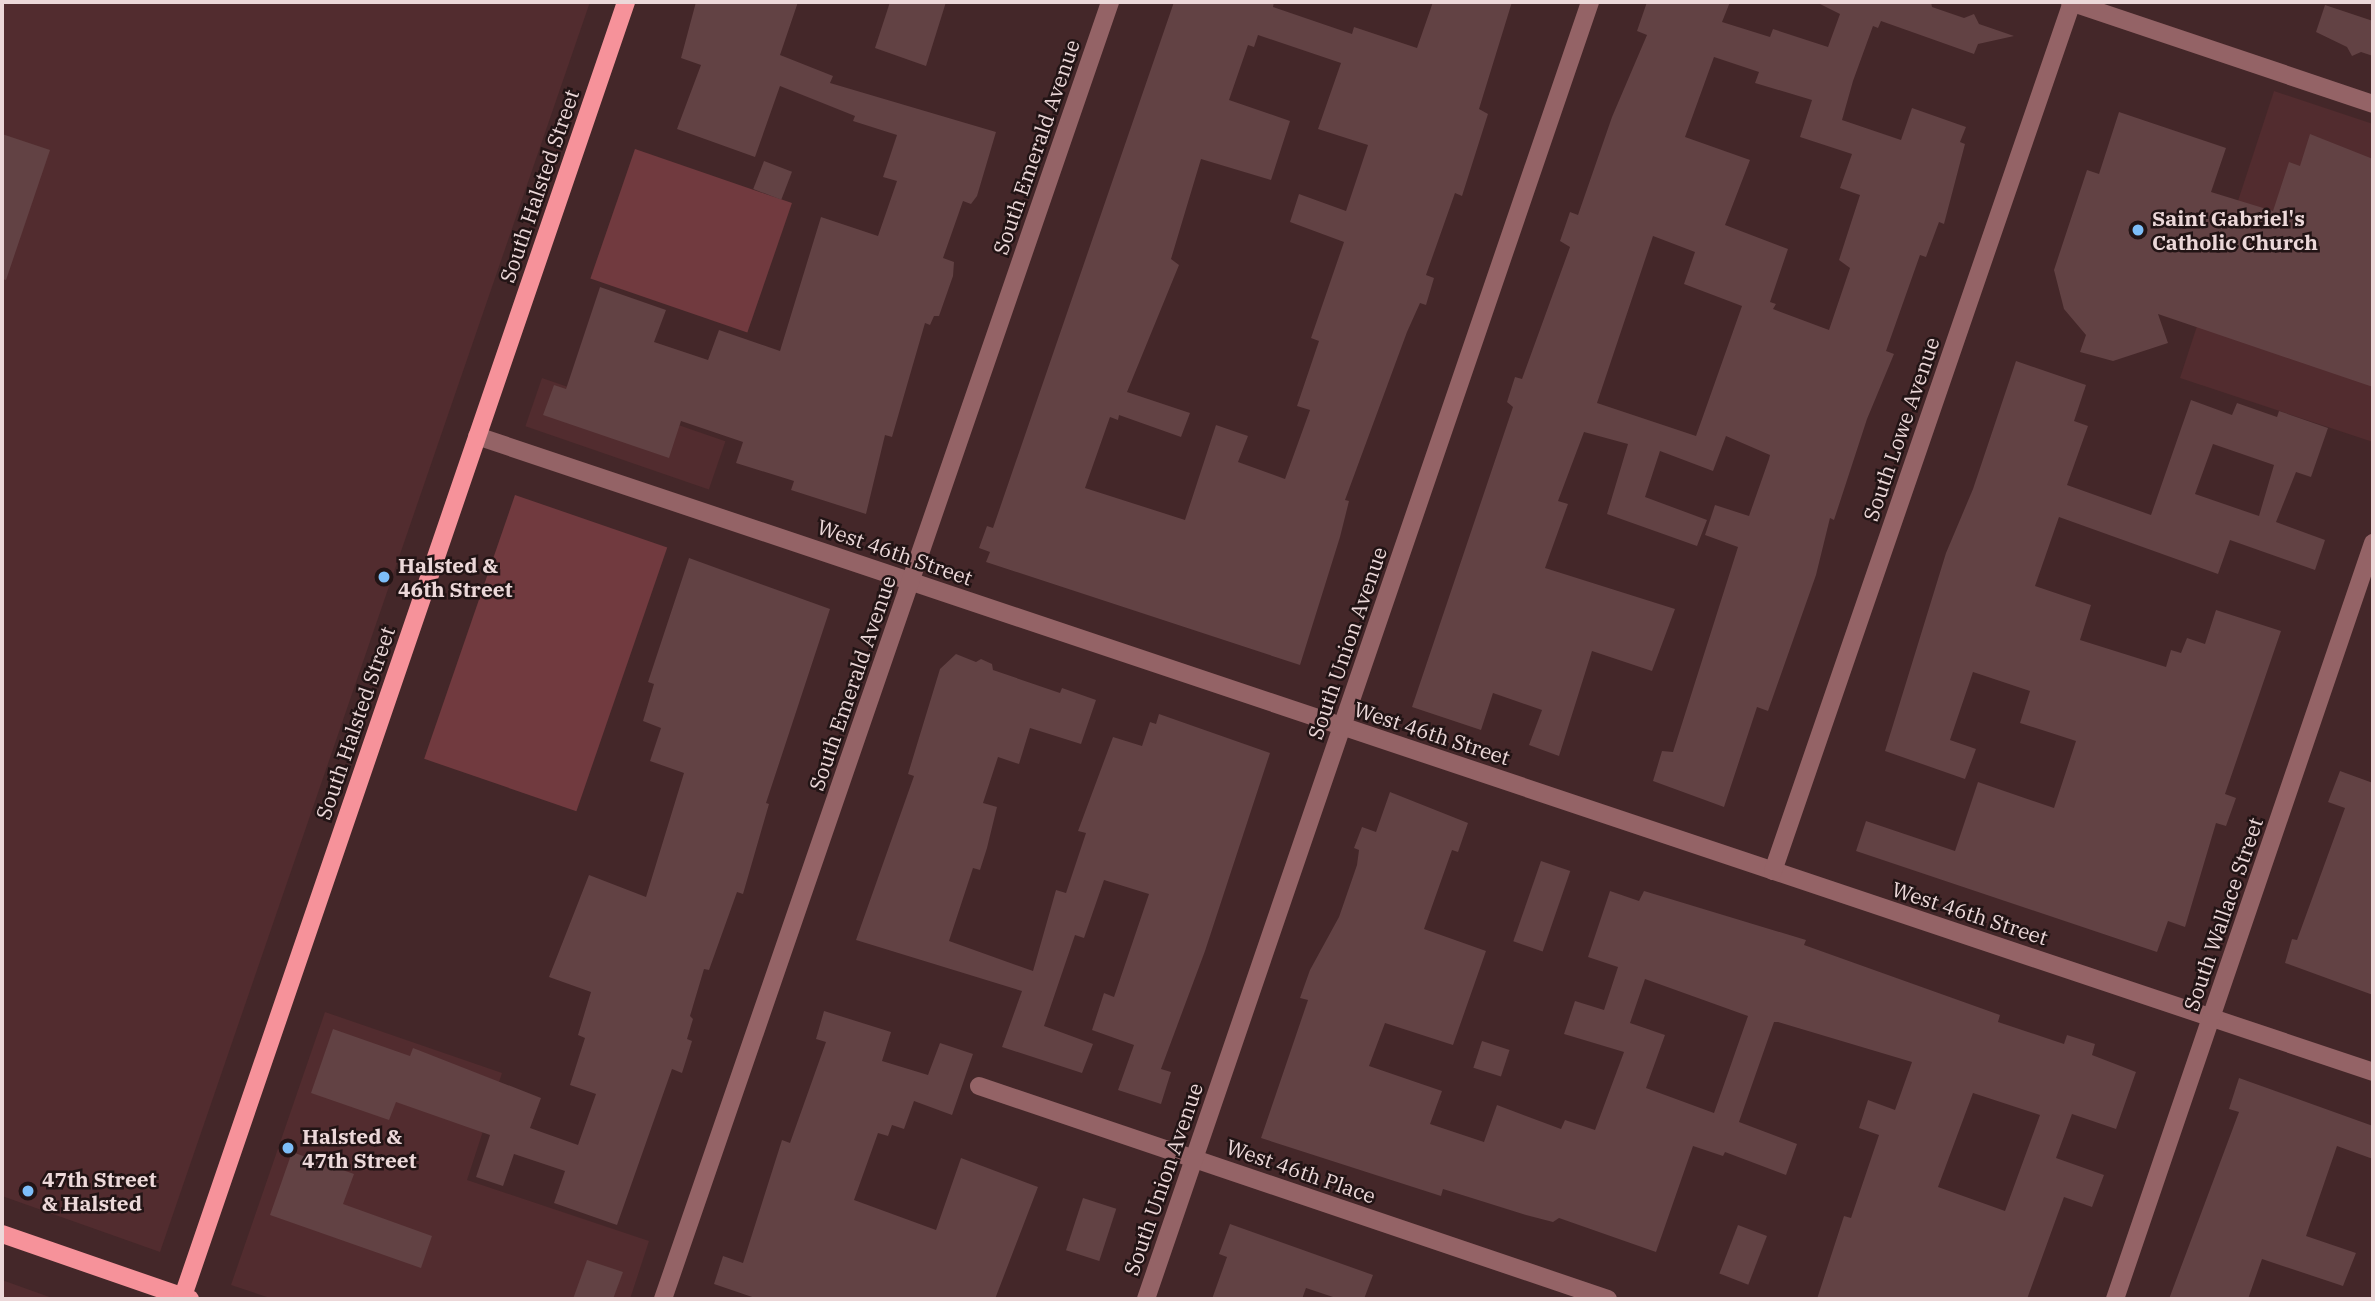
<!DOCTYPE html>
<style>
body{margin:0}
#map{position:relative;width:2375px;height:1301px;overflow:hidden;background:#442729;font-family:"IBM Plex Serif",serif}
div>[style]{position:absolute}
.built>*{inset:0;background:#522c2f;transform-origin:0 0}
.green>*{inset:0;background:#713a3f;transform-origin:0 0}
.building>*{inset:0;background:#624244;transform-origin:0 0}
.minor>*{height:18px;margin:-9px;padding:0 9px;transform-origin:9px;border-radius:9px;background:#946366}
.major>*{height:18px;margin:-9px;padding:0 9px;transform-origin:9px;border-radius:9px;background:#f6929a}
.dots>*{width:19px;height:19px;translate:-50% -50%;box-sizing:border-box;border:4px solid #221415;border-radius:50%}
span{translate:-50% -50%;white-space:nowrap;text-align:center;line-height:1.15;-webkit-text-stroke:5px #221415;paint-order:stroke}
.street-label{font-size:21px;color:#ecd8d9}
.poi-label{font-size:21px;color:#ecd8d9;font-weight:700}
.left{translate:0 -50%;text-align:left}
.frame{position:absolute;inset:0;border:4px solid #ecd8d9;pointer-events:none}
</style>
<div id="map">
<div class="built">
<i style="clip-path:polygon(2px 2px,590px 2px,160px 1252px,2px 1196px)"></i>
<i style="clip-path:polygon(2274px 91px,2373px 124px,2373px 442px,2180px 378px)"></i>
<i style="left:542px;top:378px;width:194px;height:51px;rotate:19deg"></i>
<i style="clip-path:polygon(325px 1012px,502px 1073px,467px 1180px,649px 1241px,630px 1299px,273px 1299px,231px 1285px)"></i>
<i style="clip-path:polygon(2px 1280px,55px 1299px,2px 1299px)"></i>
</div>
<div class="green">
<i style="left:635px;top:149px;width:166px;height:137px;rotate:19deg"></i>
<i style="left:515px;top:495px;width:161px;height:279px;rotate:19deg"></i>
</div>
<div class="building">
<i style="clip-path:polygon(696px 2px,798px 2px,780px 55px,833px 76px,830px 83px,996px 132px,977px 196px,971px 204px,963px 201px,943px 258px,954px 262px,953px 276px,939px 316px,934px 316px,930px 325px,925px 323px,892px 437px,885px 435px,866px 514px,791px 490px,794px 481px,736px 463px,743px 442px,681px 421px,669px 458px,543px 415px,554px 385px,566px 389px,600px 287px,666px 310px,654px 342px,708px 360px,719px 330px,780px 351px,821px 217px,878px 236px,897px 181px,883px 177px,897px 135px,853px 121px,855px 116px,780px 86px,755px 157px,677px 129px,701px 65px,681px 58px)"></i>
<i style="clip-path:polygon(890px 2px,946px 2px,926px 66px,875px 48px)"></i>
<i style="clip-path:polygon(evenodd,1174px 2px,1274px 2px,1273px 7px,1352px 34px,1354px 27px,1417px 48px,1433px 2px,1512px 2px,1479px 109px,1488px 114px,1462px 196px,1455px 193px,1426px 275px,1434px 278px,1426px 305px,1420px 303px,1407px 332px,1345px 500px,1349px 501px,1340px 537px,1300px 665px,986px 562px,990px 552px,979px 548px,987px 526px,993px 528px,1174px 2px,1258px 35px,1341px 63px,1318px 129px,1368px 145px,1346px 211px,1299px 194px,1290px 222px,1344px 242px,1311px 338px,1319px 341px,1297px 406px,1310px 410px,1285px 479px,1238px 462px,1248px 436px,1216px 425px,1185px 520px,1085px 488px,1110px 417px,1118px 420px,1119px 415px,1181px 437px,1190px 413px,1127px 392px,1179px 265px,1171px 259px,1201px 159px,1271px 180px,1290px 121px,1229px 100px,1248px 45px,1254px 47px,1258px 35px)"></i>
<i style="clip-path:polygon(evenodd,1647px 2px,1730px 2px,1722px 22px,1770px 37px,1773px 29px,1828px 47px,1840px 14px,1816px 2px,1931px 2px,1932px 7px,1964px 18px,1974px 14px,1979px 24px,2014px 36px,1978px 44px,1974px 54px,1881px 21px,1878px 28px,1873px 26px,1853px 81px,1842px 120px,1901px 140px,1912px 108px,1966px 127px,1960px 142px,1965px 144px,1944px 224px,1939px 222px,1926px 257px,1920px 255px,1886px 351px,1894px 354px,1867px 419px,1834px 520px,1830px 518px,1816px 575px,1768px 711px,1757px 707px,1724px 807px,1653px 781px,1662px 751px,1673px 752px,1738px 547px,1705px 535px,1715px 505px,1749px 516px,1769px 459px,1770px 455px,1726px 436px,1713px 471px,1660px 451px,1645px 497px,1707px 520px,1697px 546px,1607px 514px,1628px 444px,1584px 432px,1558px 501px,1568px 504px,1545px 568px,1675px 609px,1652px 671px,1592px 651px,1559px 756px,1529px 745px,1542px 710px,1493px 693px,1481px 730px,1412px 707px,1513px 407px,1507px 402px,1515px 377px,1522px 379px,1570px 247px,1560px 241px,1570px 212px,1578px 215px,1612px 117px,1647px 35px,1637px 31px,1647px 2px,1714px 57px,1759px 72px,1755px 83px,1812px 100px,1800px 137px,1852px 154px,1840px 188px,1860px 195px,1839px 260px,1850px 268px,1829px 330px,1773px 309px,1776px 304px,1770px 302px,1788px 249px,1725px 225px,1750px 160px,1685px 137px,1714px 57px,1647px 2px,1653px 236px,1695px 252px,1684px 284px,1742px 306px,1696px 436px,1597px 403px,1653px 236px)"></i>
<i style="clip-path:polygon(2325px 5px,2373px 21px,2373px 56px,2361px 52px,2352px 56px,2347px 47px,2316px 32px)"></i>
<i style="clip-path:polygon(2119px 112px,2226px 148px,2211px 192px,2273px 211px,2289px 162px,2300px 166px,2310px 134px,2373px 159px,2373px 387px,2158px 314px,2168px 343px,2113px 361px,2080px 352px,2086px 335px,2064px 309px,2054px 270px,2087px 170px,2099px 174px)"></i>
<i style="clip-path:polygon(2px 134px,50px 150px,6px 280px,2px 279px)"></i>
<i style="left:764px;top:161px;width:30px;height:30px;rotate:21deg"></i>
<i style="clip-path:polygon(evenodd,2016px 361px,2086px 385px,2074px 421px,2088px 426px,2067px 485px,2151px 515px,2191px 400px,2232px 415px,2237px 403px,2277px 417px,2279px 411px,2328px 428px,2311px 477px,2296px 472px,2276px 522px,2325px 540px,2315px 570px,2230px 540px,2218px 574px,2059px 517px,2035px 586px,2091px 605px,2080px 640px,2166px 667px,2171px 650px,2181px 653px,2187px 638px,2205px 644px,2216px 610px,2281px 631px,2225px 794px,2236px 798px,2226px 826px,2216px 823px,2185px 927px,2168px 921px,2157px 952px,1856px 851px,1866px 821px,1955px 851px,1978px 782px,2054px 808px,2076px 741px,2020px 723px,2030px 691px,1973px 672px,1950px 740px,1976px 749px,1965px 779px,1885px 751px,1946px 553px,1973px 489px,2016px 361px,2213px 444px,2274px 465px,2259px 516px,2195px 494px,2213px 444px)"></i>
<i style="clip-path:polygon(689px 558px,830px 609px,766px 803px,769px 804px,743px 894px,737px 892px,709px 970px,704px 969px,690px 1016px,693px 1019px,687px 1039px,692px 1041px,682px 1073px,672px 1069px,617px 1225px,554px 1203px,565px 1171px,514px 1154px,503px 1186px,476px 1177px,490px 1135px,396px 1102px,389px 1120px,311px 1093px,333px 1029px,410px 1056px,413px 1048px,541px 1098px,530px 1128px,578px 1145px,596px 1094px,570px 1085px,585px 1038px,578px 1035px,591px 992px,549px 977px,589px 875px,646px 897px,684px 773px,650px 761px,661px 728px,643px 721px,654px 684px,648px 682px)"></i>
<i style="clip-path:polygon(956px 654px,976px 662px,981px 659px,992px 664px,993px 670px,1060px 693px,1062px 688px,1096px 700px,1081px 744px,1030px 728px,1019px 764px,998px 757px,983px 803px,997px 807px,987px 848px,980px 870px,973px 868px,949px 941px,1033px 971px,1056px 890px,1066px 893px,1086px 833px,1078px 831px,1113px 737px,1142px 746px,1150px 722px,1156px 724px,1159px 714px,1270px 753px,1205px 951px,1161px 1069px,1171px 1072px,1161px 1104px,1118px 1090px,1134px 1045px,1092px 1030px,1104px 993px,1114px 997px,1149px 894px,1104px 880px,1084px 938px,1075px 935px,1044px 1026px,1093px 1044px,1082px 1073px,1002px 1047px,1022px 991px,856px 940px,914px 776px,908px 774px,940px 669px)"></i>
<i style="clip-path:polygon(2340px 771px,2373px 783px,2373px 995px,2285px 963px,2292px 939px,2297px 940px,2345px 808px,2328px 802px)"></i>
<i style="clip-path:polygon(evenodd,1390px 792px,1468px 823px,1458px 852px,1452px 850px,1424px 929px,1486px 951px,1453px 1045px,1385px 1023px,1369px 1066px,1442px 1091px,1430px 1124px,1484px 1142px,1497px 1105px,1561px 1129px,1565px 1120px,1595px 1130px,1624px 1052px,1564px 1034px,1575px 1001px,1604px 1010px,1618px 967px,1588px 957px,1610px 891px,1639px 901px,1644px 891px,1806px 940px,1804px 945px,2000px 1015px,1998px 1022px,2064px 1044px,2067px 1035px,2095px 1044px,2092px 1055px,2136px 1072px,2116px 1129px,2072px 1114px,2056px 1158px,2104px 1175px,2092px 1207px,2064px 1197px,2027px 1299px,1817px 1299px,1844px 1216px,1851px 1218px,1879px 1135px,1859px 1128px,1868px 1100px,1895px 1110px,1912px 1062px,1778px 1022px,1774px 1022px,1739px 1122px,1797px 1144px,1786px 1175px,1725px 1152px,1723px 1156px,1693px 1146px,1656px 1252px,1559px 1218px,1553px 1222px,1526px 1215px,1443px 1189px,1441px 1196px,1261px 1138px,1308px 1000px,1300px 998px,1310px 970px,1339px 917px,1357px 865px,1359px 850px,1354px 848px,1362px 827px,1376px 832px,1390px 792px,1645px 979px,1748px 1016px,1714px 1113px,1646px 1088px,1665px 1035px,1630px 1023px,1645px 979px,1390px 792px,1973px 1093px,2040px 1115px,2005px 1211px,1938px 1187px,1973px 1093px)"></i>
<i style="left:1541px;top:861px;width:31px;height:85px;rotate:19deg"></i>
<i style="clip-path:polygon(824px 1011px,891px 1032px,882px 1061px,928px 1075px,940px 1043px,973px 1054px,952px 1115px,914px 1101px,904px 1129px,892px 1125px,888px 1136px,878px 1133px,854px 1200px,936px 1230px,961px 1158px,1038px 1187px,995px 1299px,758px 1299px,714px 1284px,723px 1256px,743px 1263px,782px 1140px,790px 1143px,826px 1042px,816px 1039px)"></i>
<i style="left:1482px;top:1041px;width:29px;height:28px;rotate:18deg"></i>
<i style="clip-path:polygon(2239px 1078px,2373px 1126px,2373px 1159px,2337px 1146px,2306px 1236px,2356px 1253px,2343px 1286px,2262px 1259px,2248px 1299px,2169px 1299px,2239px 1112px,2229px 1109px)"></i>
<i style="clip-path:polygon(292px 1152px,354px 1174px,343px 1204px,432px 1236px,421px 1268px,270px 1215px)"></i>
<i style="left:1083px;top:1198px;width:35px;height:55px;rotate:18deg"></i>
<i style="clip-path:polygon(1230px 1224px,1373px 1275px,1364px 1299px,1339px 1299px,1306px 1288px,1302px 1299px,1212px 1299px,1227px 1257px,1219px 1254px)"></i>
<i style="left:1738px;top:1225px;width:31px;height:52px;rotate:21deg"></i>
<i style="clip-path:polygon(587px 1260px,623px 1272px,613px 1299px,573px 1299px)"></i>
</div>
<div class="minor">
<i style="left:2070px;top:2px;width:320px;rotate:18.6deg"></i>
<i style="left:477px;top:436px;width:2000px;rotate:18.54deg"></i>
<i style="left:1773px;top:871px;width:919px;rotate:-71.01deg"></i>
<i style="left:979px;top:1086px;width:664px;rotate:18.71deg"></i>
<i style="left:663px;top:1299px;width:1372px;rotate:-70.98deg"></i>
<i style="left:1146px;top:1299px;width:1371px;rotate:-71.1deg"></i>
<i style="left:2115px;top:1299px;width:799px;rotate:-71.16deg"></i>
</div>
<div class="major">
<i style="left:2px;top:1234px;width:199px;rotate:19.1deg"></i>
<i style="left:182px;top:1299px;width:1371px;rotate:-71.1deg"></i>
</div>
<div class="dots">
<i style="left:2138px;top:230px;background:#7dbef9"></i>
<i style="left:384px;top:577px;background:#7dbef9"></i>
<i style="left:288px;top:1148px;background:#7dbef9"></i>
<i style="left:28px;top:1191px;background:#7dbef9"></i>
</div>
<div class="street-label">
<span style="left:1036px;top:147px;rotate:-71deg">South Emerald Avenue</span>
<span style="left:539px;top:186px;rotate:-71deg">South Halsted Street</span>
<span style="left:1901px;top:429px;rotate:-71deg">South Lowe Avenue</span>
<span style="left:895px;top:552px;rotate:19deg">West 46th Street</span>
<span style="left:1347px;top:643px;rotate:-71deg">South Union Avenue</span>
<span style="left:852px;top:683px;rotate:-71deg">South Emerald Avenue</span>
<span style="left:355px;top:723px;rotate:-71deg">South Halsted Street</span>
<span style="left:1432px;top:733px;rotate:18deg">West 46th Street</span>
<span style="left:1970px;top:913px;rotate:18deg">West 46th Street</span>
<span style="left:2223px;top:914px;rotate:-71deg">South Wallace Street</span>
<span style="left:1301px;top:1171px;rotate:19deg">West 46th Place</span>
<span style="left:1163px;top:1179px;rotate:-71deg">South Union Avenue</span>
</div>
<div class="poi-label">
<span class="left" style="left:2152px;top:230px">Saint Gabriel's<br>Catholic Church</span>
<span class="left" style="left:398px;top:577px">Halsted &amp;<br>46th Street</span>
<span class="left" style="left:302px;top:1148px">Halsted &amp;<br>47th Street</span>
<span class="left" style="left:42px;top:1191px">47th Street<br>&amp; Halsted</span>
</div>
<div class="frame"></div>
</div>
